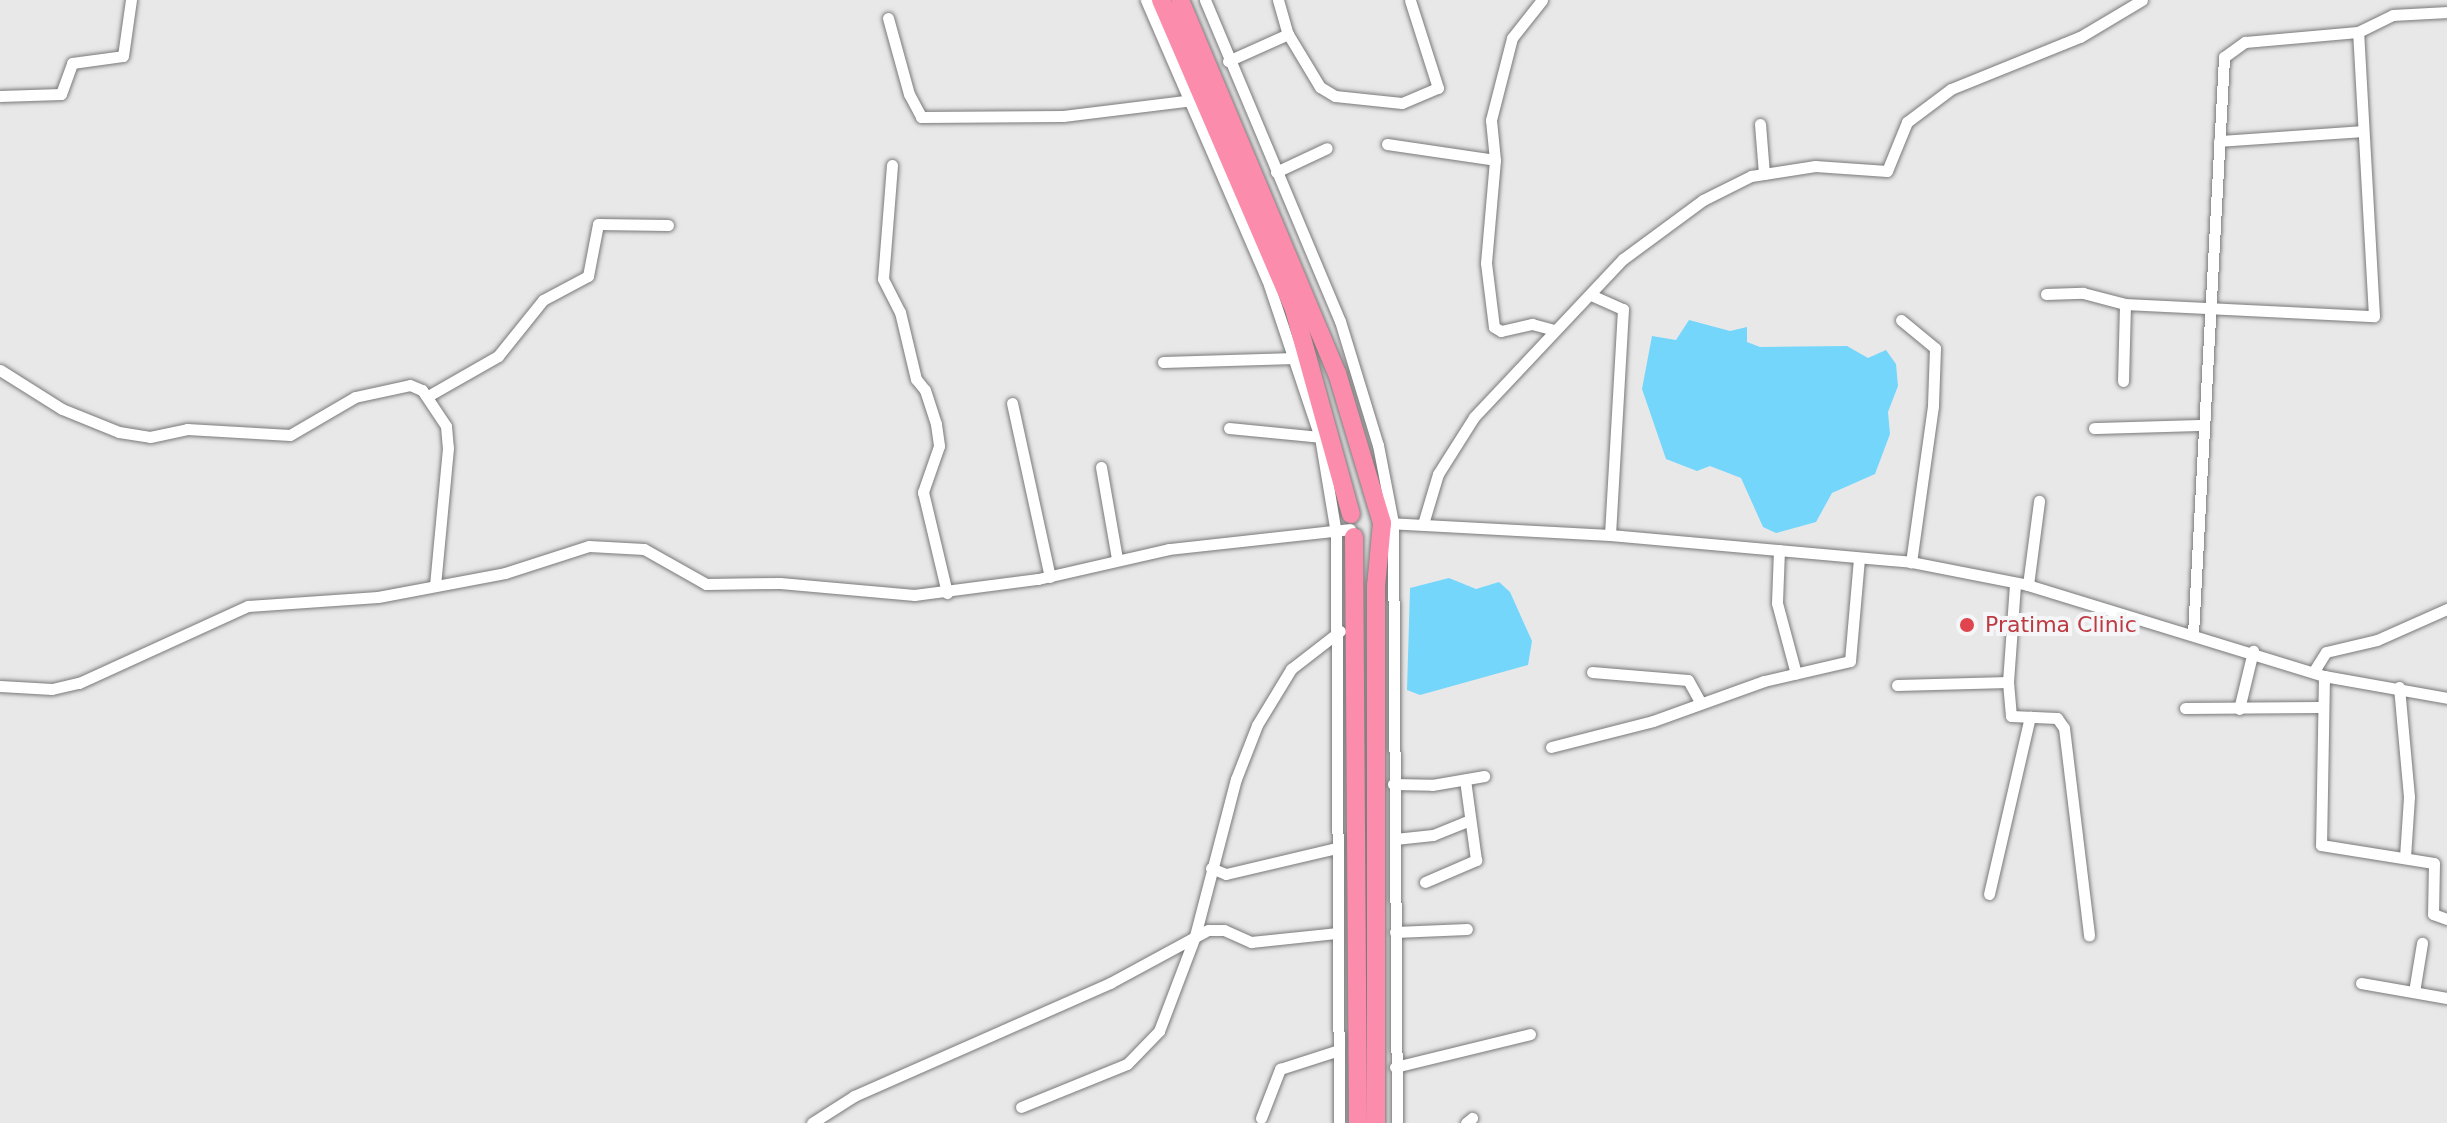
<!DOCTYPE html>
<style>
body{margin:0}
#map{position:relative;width:2447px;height:1123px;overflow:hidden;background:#e8e8e9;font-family:"DejaVu Sans",sans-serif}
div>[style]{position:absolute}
.water>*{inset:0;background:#74d6fb}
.roads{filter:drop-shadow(0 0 2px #79797a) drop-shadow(0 0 2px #79797a)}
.minor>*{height:11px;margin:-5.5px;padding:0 5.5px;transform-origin:5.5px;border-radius:5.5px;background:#fff}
.trunk>*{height:18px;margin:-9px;padding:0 9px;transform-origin:9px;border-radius:9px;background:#fc8cac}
.dots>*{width:22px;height:22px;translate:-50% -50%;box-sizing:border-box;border:4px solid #f5f6f7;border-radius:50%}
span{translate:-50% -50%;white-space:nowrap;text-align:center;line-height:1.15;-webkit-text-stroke:8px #f5f6f7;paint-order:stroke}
.health-label{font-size:22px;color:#be3a42}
.left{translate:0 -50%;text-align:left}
</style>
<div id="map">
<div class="water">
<i style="clip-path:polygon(1689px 320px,1730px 331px,1747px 327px,1747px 342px,1760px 347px,1847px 346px,1868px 358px,1886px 350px,1896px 364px,1898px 386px,1888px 412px,1890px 434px,1875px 474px,1832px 493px,1816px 522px,1776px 533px,1763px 527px,1741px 478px,1710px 466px,1697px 471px,1666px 459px,1642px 389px,1652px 336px,1676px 340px)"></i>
<i style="clip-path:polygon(1449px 578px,1476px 589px,1499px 582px,1510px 592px,1532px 641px,1528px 665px,1420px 695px,1407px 690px,1410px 588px)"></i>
</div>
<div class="roads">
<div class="minor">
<i style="left:1146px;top:0;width:304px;rotate:66.6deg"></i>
<i style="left:1267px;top:279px;width:167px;rotate:71.5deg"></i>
<i style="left:1320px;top:437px;width:98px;rotate:80.6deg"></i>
<i style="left:1336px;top:534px;width:589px;rotate:89.71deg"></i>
<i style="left:1205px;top:0;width:348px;rotate:67.2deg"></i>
<i style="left:1340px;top:321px;width:130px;rotate:73deg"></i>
<i style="left:1378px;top:445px;width:79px;rotate:79.1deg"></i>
<i style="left:1393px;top:523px;width:600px;rotate:89.62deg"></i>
<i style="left:1278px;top:0;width:35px;rotate:74deg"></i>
<i style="left:1288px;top:34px;width:62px;rotate:58.9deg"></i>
<i style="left:1320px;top:87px;width:17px;rotate:31deg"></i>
<i style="left:1335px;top:96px;width:67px;rotate:6deg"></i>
<i style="left:1402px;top:103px;width:39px;rotate:-23deg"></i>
<i style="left:1438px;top:88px;width:92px;rotate:-107.7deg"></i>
<i style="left:1542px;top:0;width:48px;rotate:128.3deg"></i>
<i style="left:1512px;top:38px;width:85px;rotate:104.4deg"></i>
<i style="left:1491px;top:120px;width:40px;rotate:84.3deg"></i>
<i style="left:1495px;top:160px;width:103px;rotate:95deg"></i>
<i style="left:1486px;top:263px;width:64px;rotate:82.9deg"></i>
<i style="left:1494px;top:327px;width:8px;rotate:30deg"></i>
<i style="left:1501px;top:331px;width:32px;rotate:-13deg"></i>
<i style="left:1532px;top:324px;width:23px;rotate:15deg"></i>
<i style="left:888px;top:18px;width:79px;rotate:74.6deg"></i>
<i style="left:909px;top:94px;width:26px;rotate:62deg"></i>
<i style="left:921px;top:117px;width:142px;rotate:-0.4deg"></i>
<i style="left:1063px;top:116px;width:131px;rotate:-7deg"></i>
<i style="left:1228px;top:61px;width:66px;rotate:-24.2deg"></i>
<i style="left:0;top:96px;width:61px;rotate:-1.9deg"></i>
<i style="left:61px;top:94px;width:33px;rotate:-70deg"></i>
<i style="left:72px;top:63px;width:51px;rotate:-7.8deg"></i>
<i style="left:123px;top:56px;width:57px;rotate:-81.9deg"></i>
<i style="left:1760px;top:124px;width:50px;rotate:85.4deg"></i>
<i style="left:2219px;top:141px;width:143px;rotate:-4deg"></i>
<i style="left:1387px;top:144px;width:109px;rotate:8.4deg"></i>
<i style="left:892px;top:165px;width:114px;rotate:94.5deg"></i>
<i style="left:883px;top:279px;width:37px;rotate:63deg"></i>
<i style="left:900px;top:312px;width:69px;rotate:76.6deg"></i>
<i style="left:916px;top:379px;width:14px;rotate:51deg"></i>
<i style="left:925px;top:390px;width:36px;rotate:72deg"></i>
<i style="left:936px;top:424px;width:22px;rotate:82deg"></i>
<i style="left:939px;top:446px;width:49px;rotate:109.2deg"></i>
<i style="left:923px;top:492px;width:104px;rotate:76.6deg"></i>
<i style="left:1276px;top:172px;width:56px;rotate:-25.2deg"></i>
<i style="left:2046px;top:294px;width:37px;rotate:-2deg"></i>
<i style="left:2083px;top:293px;width:43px;rotate:14.7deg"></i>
<i style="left:1591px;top:295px;width:35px;rotate:24deg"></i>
<i style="left:1623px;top:309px;width:226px;rotate:93.3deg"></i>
<i style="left:1901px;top:320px;width:44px;rotate:39.5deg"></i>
<i style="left:1935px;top:348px;width:58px;rotate:92deg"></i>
<i style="left:1933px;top:406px;width:158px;rotate:98deg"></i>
<i style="left:1163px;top:362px;width:132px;rotate:-1.7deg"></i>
<i style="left:0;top:370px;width:73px;rotate:32.2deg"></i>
<i style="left:62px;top:409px;width:61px;rotate:22deg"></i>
<i style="left:119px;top:432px;width:31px;rotate:9deg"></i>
<i style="left:150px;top:437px;width:38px;rotate:-12deg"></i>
<i style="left:187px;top:429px;width:103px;rotate:3.3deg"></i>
<i style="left:290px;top:435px;width:75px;rotate:-30.3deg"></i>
<i style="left:355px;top:397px;width:56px;rotate:-12.3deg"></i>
<i style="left:410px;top:385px;width:13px;rotate:23deg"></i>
<i style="left:422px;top:390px;width:43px;rotate:56.3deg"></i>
<i style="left:446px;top:426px;width:22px;rotate:85deg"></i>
<i style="left:448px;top:448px;width:138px;rotate:95.4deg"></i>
<i style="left:2123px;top:381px;width:77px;rotate:-88.5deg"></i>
<i style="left:2125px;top:304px;width:249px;rotate:2.8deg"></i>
<i style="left:2374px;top:316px;width:284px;rotate:-93.2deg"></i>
<i style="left:2358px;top:32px;width:39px;rotate:-26deg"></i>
<i style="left:2393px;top:15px;width:54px;rotate:-3.2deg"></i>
<i style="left:428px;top:396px;width:81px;rotate:-29.7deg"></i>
<i style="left:498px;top:356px;width:72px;rotate:-51.2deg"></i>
<i style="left:543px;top:300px;width:51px;rotate:-28.1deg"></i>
<i style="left:588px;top:276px;width:53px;rotate:-79.1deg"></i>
<i style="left:598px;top:224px;width:70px;rotate:0.8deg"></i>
<i style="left:1012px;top:403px;width:178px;rotate:77.7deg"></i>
<i style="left:1229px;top:428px;width:91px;rotate:5.6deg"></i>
<i style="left:2094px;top:428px;width:108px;rotate:-1.6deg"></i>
<i style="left:1101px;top:467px;width:93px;rotate:80.1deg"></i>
<i style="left:1387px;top:523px;width:223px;rotate:3.1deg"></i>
<i style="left:1610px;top:535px;width:302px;rotate:5.1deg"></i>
<i style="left:1911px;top:562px;width:119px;rotate:11.1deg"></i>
<i style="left:2028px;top:585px;width:310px;rotate:17.1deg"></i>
<i style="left:2324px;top:676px;width:125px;rotate:10.1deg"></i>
<i style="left:1423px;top:524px;width:52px;rotate:-73.3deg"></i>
<i style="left:1438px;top:474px;width:67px;rotate:-57.7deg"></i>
<i style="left:1474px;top:417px;width:217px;rotate:-46.7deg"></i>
<i style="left:1623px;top:259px;width:99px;rotate:-36.4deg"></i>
<i style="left:1703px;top:200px;width:54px;rotate:-26.6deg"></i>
<i style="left:1751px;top:176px;width:65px;rotate:-8.9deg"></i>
<i style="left:1815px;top:166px;width:72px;rotate:4deg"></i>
<i style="left:1887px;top:171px;width:53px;rotate:-67.8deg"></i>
<i style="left:1907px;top:122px;width:55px;rotate:-36.9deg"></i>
<i style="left:1951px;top:89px;width:139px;rotate:-22deg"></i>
<i style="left:2080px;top:37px;width:72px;rotate:-30.8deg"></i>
<i style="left:1779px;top:550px;width:53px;rotate:92.2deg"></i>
<i style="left:1777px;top:603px;width:73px;rotate:75deg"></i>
<i style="left:2028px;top:585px;width:85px;rotate:-82.5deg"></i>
<i style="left:2193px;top:634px;width:578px;rotate:-86.92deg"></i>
<i style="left:2224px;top:57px;width:26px;rotate:-36deg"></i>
<i style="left:2245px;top:42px;width:113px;rotate:-5.1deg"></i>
<i style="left:2314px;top:671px;width:22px;rotate:-58deg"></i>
<i style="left:2326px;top:652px;width:52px;rotate:-13.2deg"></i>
<i style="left:2377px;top:640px;width:77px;rotate:-23.9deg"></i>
<i style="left:1592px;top:672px;width:96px;rotate:4.8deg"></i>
<i style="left:1688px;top:680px;width:26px;rotate:61deg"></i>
<i style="left:2324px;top:676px;width:169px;rotate:91deg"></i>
<i style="left:2321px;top:845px;width:114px;rotate:9.1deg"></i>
<i style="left:2434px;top:863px;width:51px;rotate:91.1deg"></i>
<i style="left:2433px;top:914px;width:15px;rotate:20deg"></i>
<i style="left:2008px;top:682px;width:34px;rotate:85deg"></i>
<i style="left:2011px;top:716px;width:46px;rotate:2.5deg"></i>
<i style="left:2057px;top:718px;width:12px;rotate:55deg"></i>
<i style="left:2064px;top:728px;width:209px;rotate:83.1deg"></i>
<i style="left:1897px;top:685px;width:111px;rotate:-1.5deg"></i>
<i style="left:2008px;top:682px;width:98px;rotate:-85.9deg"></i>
<i style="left:0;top:686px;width:52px;rotate:3.3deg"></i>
<i style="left:52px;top:689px;width:28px;rotate:-13deg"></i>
<i style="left:79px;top:683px;width:186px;rotate:-24.5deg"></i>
<i style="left:248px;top:606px;width:130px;rotate:-4deg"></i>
<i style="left:378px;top:597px;width:129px;rotate:-10.7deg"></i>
<i style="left:505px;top:573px;width:88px;rotate:-17.8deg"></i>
<i style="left:589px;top:546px;width:55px;rotate:3.1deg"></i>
<i style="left:644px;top:549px;width:71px;rotate:29.4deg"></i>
<i style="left:706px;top:584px;width:74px;rotate:-0.8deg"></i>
<i style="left:780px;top:583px;width:135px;rotate:5.1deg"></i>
<i style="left:914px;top:595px;width:125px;rotate:-7.4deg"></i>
<i style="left:1038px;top:579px;width:134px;rotate:-12.9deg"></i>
<i style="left:1169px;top:549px;width:182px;rotate:-6.3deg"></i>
<i style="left:2399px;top:687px;width:110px;rotate:84.8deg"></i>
<i style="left:2409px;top:797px;width:61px;rotate:93.8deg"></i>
<i style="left:2185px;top:708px;width:135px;rotate:-0.4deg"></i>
<i style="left:2239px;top:709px;width:60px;rotate:-76.4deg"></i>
<i style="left:1551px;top:747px;width:105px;rotate:-14.3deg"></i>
<i style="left:1653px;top:721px;width:118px;rotate:-19.8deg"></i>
<i style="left:1764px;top:681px;width:88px;rotate:-13.1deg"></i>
<i style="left:1850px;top:661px;width:103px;rotate:-85deg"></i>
<i style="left:1393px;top:784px;width:39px;rotate:1deg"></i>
<i style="left:1432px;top:785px;width:53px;rotate:-9.8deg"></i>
<i style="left:1395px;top:839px;width:38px;rotate:-6deg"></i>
<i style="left:1433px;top:835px;width:37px;rotate:-22deg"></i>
<i style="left:1211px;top:868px;width:16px;rotate:22deg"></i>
<i style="left:1226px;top:874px;width:114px;rotate:-13.2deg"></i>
<i style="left:1425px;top:882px;width:56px;rotate:-23.3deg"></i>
<i style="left:1476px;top:860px;width:81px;rotate:-97.8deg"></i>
<i style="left:1989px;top:894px;width:182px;rotate:-77deg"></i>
<i style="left:1395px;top:932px;width:72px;rotate:-2.4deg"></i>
<i style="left:2361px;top:983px;width:87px;rotate:9.9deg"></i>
<i style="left:2414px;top:992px;width:50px;rotate:-80.7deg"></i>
<i style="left:1395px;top:1067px;width:139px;rotate:-13.7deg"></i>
<i style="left:1021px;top:1107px;width:114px;rotate:-22.1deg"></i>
<i style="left:1127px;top:1064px;width:46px;rotate:-45.9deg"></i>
<i style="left:1159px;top:1031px;width:102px;rotate:-69.2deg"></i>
<i style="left:1195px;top:936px;width:162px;rotate:-75.4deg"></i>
<i style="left:1236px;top:779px;width:58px;rotate:-68.7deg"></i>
<i style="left:1257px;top:725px;width:66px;rotate:-58.7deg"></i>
<i style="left:1291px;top:669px;width:62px;rotate:-37.8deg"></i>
<i style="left:1261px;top:1118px;width:53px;rotate:-68.8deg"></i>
<i style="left:1280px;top:1069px;width:62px;rotate:-17.9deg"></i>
<i style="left:812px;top:1123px;width:50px;rotate:-32.7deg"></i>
<i style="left:854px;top:1096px;width:280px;rotate:-23.8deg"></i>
<i style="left:1110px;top:983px;width:111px;rotate:-28.4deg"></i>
<i style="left:1208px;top:930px;width:16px"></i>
<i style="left:1224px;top:930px;width:30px;rotate:24deg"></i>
<i style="left:1251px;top:942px;width:85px;rotate:-6deg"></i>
<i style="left:1466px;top:1123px;width:8px;rotate:-40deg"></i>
</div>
<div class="trunk">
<i style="left:1161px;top:0;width:336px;rotate:66.7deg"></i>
<i style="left:1294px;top:309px;width:213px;rotate:74.5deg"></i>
<i style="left:1180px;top:0;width:405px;rotate:67.2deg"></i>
<i style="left:1337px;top:373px;width:157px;rotate:73.3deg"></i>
<i style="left:1382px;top:523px;width:63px;rotate:95.4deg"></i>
<i style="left:1376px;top:586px;width:537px;rotate:90deg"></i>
<i style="left:1354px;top:537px;width:586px;rotate:89.61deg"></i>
</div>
</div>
<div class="dots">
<i style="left:1967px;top:625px;background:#e0444e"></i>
</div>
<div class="health-label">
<span class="left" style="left:1985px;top:625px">Pratima Clinic</span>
</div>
</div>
